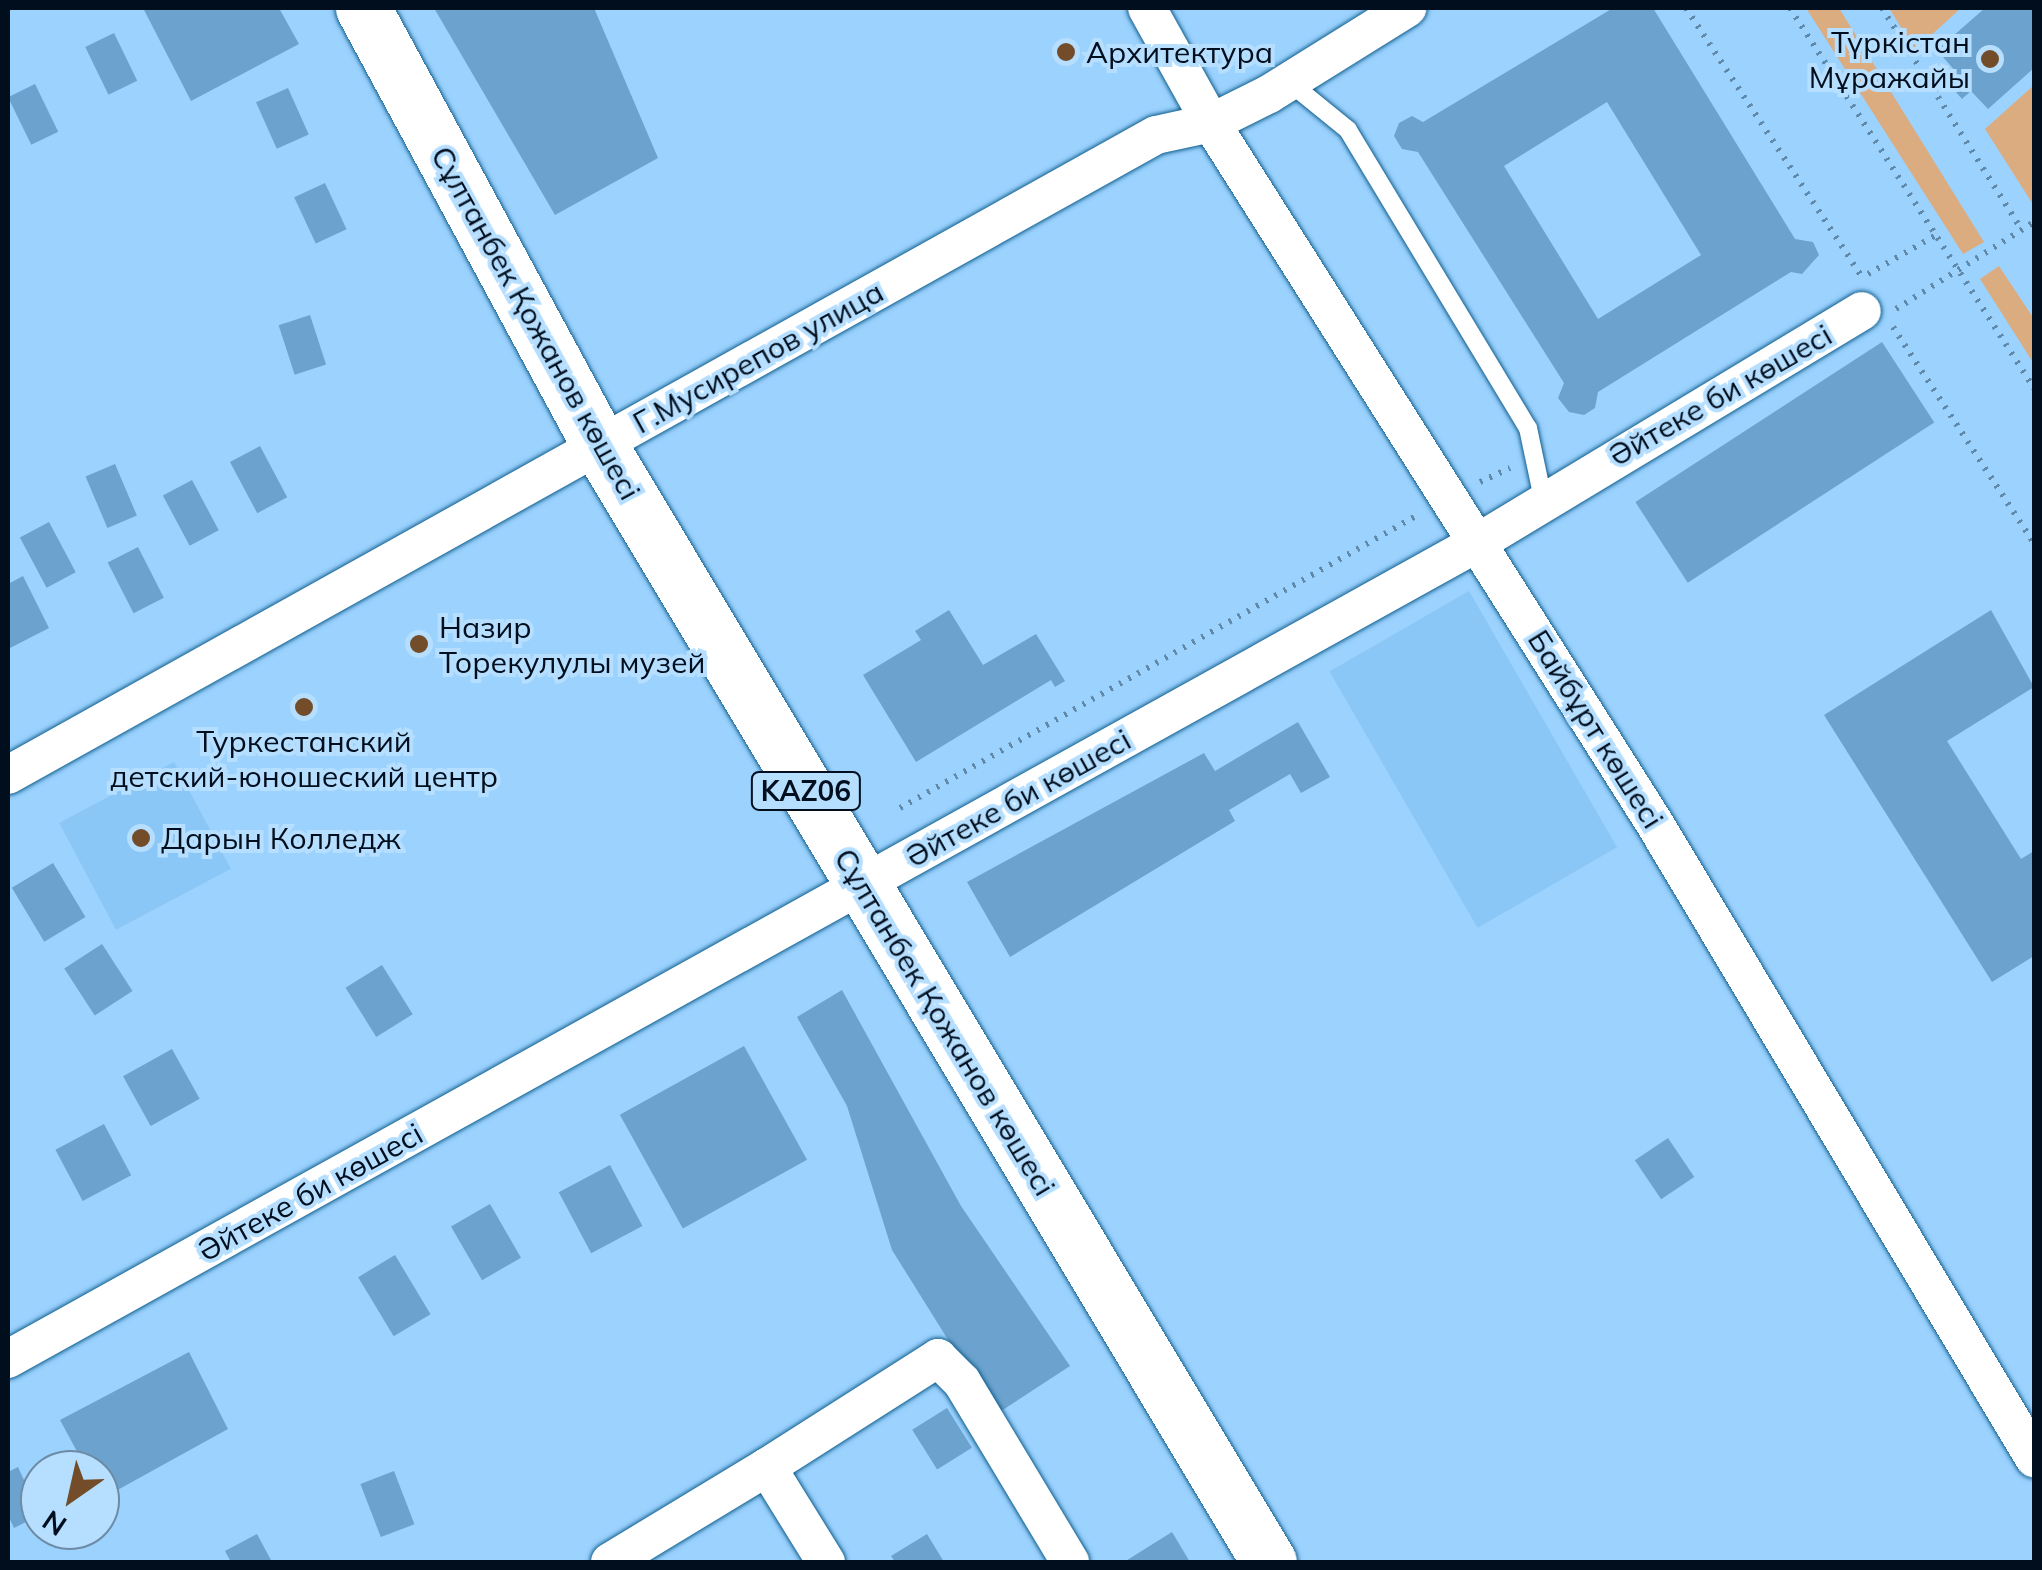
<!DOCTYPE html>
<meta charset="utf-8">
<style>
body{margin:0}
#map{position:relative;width:2042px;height:1570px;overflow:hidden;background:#9bd2fe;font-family:Mulish,sans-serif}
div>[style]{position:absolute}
.built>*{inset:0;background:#8ac6f6;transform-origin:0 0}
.green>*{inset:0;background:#dcac81}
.building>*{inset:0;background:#6ca3ce;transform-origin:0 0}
.path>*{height:6px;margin-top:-3px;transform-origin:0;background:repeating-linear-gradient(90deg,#6088a9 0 2.5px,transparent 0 10.5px)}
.roads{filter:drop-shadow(0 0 2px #115f8f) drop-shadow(0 0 2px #115f8f)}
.lane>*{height:18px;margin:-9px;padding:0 9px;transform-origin:9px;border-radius:9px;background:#fff}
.street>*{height:38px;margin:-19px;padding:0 19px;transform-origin:19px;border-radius:19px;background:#fff}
.primary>*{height:55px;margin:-27.5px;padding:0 27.5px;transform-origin:27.5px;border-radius:27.5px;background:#fff}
.dots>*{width:28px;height:28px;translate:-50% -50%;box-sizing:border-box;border:5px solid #b5deff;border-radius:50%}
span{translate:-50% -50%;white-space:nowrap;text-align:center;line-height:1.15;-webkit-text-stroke:8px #b5deff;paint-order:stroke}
.shield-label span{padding:2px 8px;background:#b5deff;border:2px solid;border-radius:8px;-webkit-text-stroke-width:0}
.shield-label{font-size:28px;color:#000e1d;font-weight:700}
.poi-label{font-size:30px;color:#000e1d}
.right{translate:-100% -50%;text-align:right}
.left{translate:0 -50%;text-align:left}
.street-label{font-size:30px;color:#000e1d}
.frame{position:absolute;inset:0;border:10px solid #000e1d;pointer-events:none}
.north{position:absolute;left:20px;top:1450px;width:100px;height:100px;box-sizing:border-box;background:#b5deff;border:2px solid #6d8ba5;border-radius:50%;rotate:214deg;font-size:28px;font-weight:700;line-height:40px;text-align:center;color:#000e1d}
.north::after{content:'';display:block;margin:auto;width:35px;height:45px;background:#734d29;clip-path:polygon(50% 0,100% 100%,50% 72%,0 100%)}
</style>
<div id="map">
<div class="built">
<i style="left:1469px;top:591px;width:296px;height:161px;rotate:60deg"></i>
<i style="left:174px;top:762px;width:121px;height:130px;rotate:62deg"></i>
</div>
<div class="green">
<i style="clip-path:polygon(1806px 8px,1839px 8px,1984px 242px,1963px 254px)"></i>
<i style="clip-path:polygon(1889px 8px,1961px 8px,1915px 50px)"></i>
<i style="clip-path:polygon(2034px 85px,2034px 206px,1985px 129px)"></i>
<i style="clip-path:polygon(1999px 266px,2034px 319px,2034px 364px,1980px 279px)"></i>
</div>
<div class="building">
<i style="clip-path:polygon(143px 8px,279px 8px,299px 44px,191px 101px)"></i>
<i style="clip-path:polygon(434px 8px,594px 8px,658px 158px,555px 215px)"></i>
<i style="clip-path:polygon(evenodd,1613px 8px,1653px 8px,1795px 239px,1813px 242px,1819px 255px,1802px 274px,1791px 272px,1598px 392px,1595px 408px,1584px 415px,1569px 412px,1558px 398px,1564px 383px,1418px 152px,1402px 149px,1394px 136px,1399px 123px,1412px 116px,1423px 122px,1613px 8px,1607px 102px,1701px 255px,1598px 319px,1504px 166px,1607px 102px)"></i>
<i style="clip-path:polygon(1985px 8px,2034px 8px,2034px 68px,1988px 109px,1971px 91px,1962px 99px,1946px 81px,1956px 72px,1937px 50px)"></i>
<i style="left:114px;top:33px;width:53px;height:32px;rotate:64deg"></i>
<i style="left:35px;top:84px;width:53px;height:30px;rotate:64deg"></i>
<i style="left:288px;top:88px;width:51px;height:35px;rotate:66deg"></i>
<i style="left:325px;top:183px;width:51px;height:34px;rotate:65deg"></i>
<i style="left:310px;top:315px;width:52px;height:33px;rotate:72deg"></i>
<i style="left:1882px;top:342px;width:96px;height:294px;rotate:57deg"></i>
<i style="left:260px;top:446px;width:58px;height:34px;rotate:62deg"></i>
<i style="left:115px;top:464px;width:56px;height:32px;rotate:67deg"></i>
<i style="left:192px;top:480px;width:57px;height:33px;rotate:62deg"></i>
<i style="left:49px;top:522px;width:57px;height:33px;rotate:62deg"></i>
<i style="left:138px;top:547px;width:57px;height:34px;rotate:63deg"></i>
<i style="clip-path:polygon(23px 576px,49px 628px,10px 648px,8px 584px)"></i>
<i style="clip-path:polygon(949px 610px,983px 665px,1036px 634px,1065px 681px,1055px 687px,1051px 680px,916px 762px,863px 675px,921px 640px,915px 631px)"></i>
<i style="clip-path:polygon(1991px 610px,2034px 687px,1947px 741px,2021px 859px,2034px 851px,2034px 956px,1992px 982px,1824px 715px)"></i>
<i style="clip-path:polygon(1298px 722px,1330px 777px,1301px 793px,1290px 774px,1229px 810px,1235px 821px,1010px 957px,967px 882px,1204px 753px,1215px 771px)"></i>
<i style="left:53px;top:863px;width:63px;height:48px;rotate:59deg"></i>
<i style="left:102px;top:944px;width:56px;height:45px;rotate:57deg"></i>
<i style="left:382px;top:965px;width:58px;height:43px;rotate:58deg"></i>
<i style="clip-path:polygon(842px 990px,961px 1206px,1070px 1366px,995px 1415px,892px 1250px,847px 1106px,797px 1017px)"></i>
<i style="left:744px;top:1046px;width:130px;height:142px;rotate:61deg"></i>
<i style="left:172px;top:1049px;width:57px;height:56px;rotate:61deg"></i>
<i style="left:104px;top:1124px;width:58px;height:55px;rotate:62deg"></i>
<i style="left:1668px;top:1138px;width:47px;height:40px;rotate:56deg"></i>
<i style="left:610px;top:1165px;width:69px;height:58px;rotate:62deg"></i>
<i style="left:490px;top:1204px;width:62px;height:45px;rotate:60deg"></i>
<i style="left:395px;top:1255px;width:69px;height:43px;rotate:59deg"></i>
<i style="clip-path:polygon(189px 1352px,228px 1429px,103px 1498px,100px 1470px,87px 1470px,60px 1420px)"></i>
<i style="left:947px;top:1408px;width:47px;height:41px;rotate:58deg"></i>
<i style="clip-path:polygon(18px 1467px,40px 1515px,14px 1528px,8px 1515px,8px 1472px)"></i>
<i style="left:394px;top:1471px;width:57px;height:36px;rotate:69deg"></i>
<i style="clip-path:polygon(1172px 1532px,1190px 1562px,1124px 1562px)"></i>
<i style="clip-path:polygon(257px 1534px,272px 1562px,231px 1562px,225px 1551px)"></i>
<i style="clip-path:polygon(927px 1534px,944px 1562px,895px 1562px,891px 1556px)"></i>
</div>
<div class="path">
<i style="left:1686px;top:8px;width:323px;rotate:56.8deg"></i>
<i style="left:1790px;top:8px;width:452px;rotate:57.3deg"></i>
<i style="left:1882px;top:8px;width:262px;rotate:57.8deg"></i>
<i style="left:1216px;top:61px;width:29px;rotate:-31deg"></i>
<i style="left:1868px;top:274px;width:78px;rotate:-29.8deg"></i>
<i style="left:1896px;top:309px;width:163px;rotate:-32.2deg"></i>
<i style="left:1893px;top:327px;width:258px;rotate:56.9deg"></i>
<i style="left:1480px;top:482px;width:33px;rotate:-25deg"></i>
<i style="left:900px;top:808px;width:593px;rotate:-29.51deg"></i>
</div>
<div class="roads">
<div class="lane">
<i style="left:1289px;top:82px;width:76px;rotate:39.1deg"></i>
<i style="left:1348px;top:130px;width:348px;rotate:58.9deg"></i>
<i style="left:1528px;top:428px;width:73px;rotate:78.1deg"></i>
</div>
<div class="street">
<i style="left:1147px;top:8px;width:132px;rotate:60.9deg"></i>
<i style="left:1211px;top:123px;width:830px;rotate:57.65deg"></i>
<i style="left:1655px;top:824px;width:739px;rotate:59.13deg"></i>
<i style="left:8px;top:775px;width:1314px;rotate:-29.14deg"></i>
<i style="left:1156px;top:135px;width:56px;rotate:-12.3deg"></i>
<i style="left:1211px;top:123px;width:65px;rotate:-26.6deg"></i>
<i style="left:1269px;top:94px;width:163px;rotate:-31.9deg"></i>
<i style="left:8px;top:1359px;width:1683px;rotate:-29.05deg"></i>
<i style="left:1479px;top:542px;width:447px;rotate:-31.1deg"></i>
<i style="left:767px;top:1467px;width:203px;rotate:-32.5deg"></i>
<i style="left:938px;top:1358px;width:34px;rotate:45deg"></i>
<i style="left:962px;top:1382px;width:210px;rotate:59deg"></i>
<i style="left:610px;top:1562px;width:184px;rotate:-31.2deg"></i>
<i style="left:767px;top:1467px;width:112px;rotate:58.2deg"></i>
</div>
<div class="primary">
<i style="left:363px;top:8px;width:498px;rotate:61.6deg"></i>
<i style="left:600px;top:446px;width:1301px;rotate:59.06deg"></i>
</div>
</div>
<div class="dots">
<i style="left:1066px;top:52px;background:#734d29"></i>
<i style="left:1990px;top:59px;background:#734d29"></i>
<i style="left:419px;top:644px;background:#734d29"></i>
<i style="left:304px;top:707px;background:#734d29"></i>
<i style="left:141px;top:838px;background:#734d29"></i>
</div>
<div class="shield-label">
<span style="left:806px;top:791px">KАZ06</span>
</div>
<div class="poi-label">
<span class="right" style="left:1970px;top:59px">Түркістан<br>Мұражайы</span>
<span class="left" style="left:1086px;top:52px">Архитектура</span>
<span class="left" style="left:439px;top:644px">Назир<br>Торекулулы музей</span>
<span style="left:304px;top:758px">Туркестанский<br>детский-юношеский центр</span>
<span class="left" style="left:161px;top:838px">Дарын Колледж</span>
</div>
<div class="street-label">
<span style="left:536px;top:323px;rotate:61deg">Сұлтанбек Қожанов көшесі</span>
<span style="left:758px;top:357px;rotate:-29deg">Г.Мусирепов улица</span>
<span style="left:1720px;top:395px;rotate:-30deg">Әйтеке би көшесі</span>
<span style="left:1596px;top:729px;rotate:58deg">Байбұрт көшесі</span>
<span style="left:1018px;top:798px;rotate:-29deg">Әйтеке би көшесі</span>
<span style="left:945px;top:1022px;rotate:59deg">Сұлтанбек Қожанов көшесі</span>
<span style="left:310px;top:1192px;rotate:-29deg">Әйтеке би көшесі</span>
</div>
<div class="frame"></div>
<div class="north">N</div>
</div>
